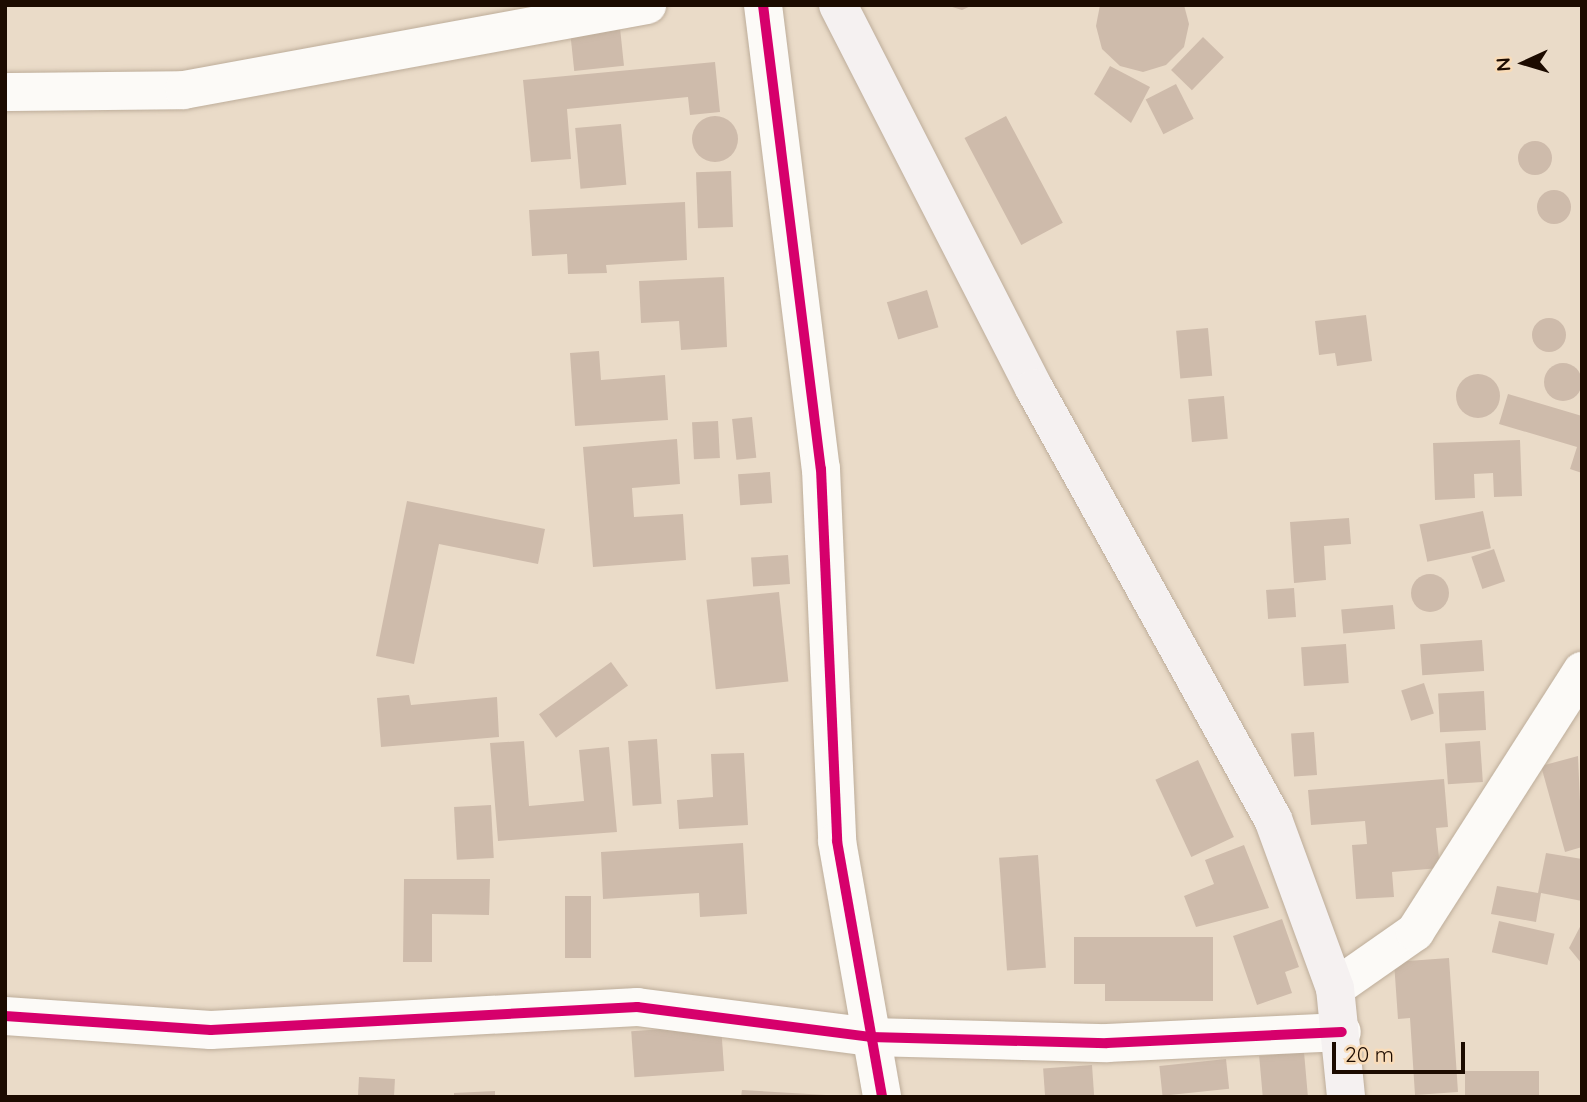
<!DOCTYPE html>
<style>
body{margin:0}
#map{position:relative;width:1587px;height:1102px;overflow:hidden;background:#eadbc8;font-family:Quicksand,sans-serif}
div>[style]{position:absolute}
.building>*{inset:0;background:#cebbab;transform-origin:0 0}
.round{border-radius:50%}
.roads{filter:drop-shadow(0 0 2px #bdad9a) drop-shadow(0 0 2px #bdad9a)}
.minor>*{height:38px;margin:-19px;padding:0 19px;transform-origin:19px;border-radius:19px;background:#fcfaf7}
.major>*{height:38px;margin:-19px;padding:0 19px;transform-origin:19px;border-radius:19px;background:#f5f1f1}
.cycleway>*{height:10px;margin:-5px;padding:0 5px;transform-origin:5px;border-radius:5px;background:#d6006c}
span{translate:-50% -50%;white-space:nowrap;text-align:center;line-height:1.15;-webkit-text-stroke:7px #f9dcb9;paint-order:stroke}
.frame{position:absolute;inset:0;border:7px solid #1c0b00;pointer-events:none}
.north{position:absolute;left:1489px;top:28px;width:70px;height:70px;-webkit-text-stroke:5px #f9dcb9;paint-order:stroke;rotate:266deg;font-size:19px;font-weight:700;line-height:28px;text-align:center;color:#1c0b00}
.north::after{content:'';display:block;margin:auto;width:24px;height:32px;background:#1c0b00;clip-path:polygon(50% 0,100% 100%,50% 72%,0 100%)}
.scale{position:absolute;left:1332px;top:1042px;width:133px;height:32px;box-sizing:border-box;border:4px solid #1c0b00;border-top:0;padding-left:9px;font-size:21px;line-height:24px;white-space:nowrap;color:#1c0b00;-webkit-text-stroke:5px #f9dcb9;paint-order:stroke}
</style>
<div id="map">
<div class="building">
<i style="clip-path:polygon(973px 5px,962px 10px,949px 6px,949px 5px)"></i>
<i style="clip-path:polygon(1100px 5px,1184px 5px,1189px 24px,1184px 47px,1166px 65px,1143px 72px,1120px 66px,1102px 49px,1096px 26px)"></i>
<i style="left:620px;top:28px;width:38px;height:50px;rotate:84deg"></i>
<i style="left:1203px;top:37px;width:29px;height:46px;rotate:44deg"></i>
<i style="clip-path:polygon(715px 62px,720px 112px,690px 115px,688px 97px,567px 109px,571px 159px,531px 162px,523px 80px)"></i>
<i style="clip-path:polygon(1110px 66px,1150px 87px,1131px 123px,1094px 94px)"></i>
<i style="left:1176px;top:84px;width:39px;height:34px;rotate:63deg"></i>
<i style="left:1006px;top:116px;width:121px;height:47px;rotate:62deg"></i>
<i class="round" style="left:692px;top:116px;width:46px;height:46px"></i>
<i style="left:621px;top:124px;width:61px;height:46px;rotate:85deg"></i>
<i class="round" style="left:1518px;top:141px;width:34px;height:34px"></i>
<i style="left:731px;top:171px;width:56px;height:35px;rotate:88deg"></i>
<i class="round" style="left:1537px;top:190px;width:34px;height:34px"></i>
<i style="clip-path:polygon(685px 202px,687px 260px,606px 265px,607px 273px,568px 274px,567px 254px,532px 256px,529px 210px)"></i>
<i style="clip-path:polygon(724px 277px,727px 347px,681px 350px,679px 321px,641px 323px,639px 281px)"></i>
<i style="left:927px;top:290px;width:39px;height:42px;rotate:73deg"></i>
<i style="clip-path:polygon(1366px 315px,1372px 361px,1337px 366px,1335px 353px,1319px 355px,1315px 321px)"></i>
<i class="round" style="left:1532px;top:318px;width:34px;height:34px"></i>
<i style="left:1208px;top:328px;width:48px;height:32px;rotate:85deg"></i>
<i style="clip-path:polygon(599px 351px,601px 380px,665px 375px,668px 420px,575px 426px,570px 353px)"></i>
<i class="round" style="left:1544px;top:363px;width:38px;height:38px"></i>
<i class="round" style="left:1456px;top:374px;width:44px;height:44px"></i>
<i style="clip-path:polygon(1508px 394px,1582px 416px,1582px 473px,1570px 469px,1577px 447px,1499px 424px)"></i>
<i style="left:1224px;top:396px;width:43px;height:36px;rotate:85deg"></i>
<i style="left:752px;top:417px;width:41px;height:20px;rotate:84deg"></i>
<i style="left:718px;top:421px;width:37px;height:26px;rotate:87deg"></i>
<i style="clip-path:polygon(677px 439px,680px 484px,632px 488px,634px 517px,683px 514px,686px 560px,593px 567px,583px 447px)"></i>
<i style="clip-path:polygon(1520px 440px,1522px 496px,1494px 497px,1493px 473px,1474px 474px,1475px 498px,1435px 500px,1433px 443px)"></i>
<i style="left:770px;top:472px;width:31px;height:32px;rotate:86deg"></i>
<i style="clip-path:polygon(407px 501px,545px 529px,538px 564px,439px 544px,414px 664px,376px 656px)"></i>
<i style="left:1483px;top:511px;width:38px;height:65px;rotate:78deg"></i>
<i style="clip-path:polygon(1349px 518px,1351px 544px,1324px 546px,1326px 580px,1294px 583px,1290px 522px)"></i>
<i style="left:1494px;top:549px;width:34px;height:24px;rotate:71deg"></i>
<i style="left:788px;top:555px;width:29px;height:37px;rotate:86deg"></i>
<i class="round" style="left:1411px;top:574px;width:38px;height:38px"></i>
<i style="left:1294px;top:588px;width:29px;height:28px;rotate:86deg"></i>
<i style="left:779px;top:592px;width:90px;height:73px;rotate:84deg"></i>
<i style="left:1393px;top:605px;width:24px;height:52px;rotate:85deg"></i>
<i style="left:1482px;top:640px;width:31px;height:62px;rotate:86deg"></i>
<i style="left:1346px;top:644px;width:39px;height:45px;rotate:86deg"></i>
<i style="left:611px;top:662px;width:29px;height:89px;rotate:54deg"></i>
<i style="left:1424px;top:683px;width:32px;height:24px;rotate:72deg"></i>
<i style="left:1484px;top:691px;width:39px;height:46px;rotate:87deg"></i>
<i style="clip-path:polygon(409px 695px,411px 705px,497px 697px,499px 737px,381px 747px,377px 698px)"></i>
<i style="left:1314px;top:732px;width:43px;height:23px;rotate:86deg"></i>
<i style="left:657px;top:739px;width:65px;height:29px;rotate:86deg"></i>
<i style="clip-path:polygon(524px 741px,529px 806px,584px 801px,579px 750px,609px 747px,617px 832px,498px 841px,490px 743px)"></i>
<i style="left:1480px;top:741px;width:41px;height:35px;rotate:86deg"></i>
<i style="clip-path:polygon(744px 753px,748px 825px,679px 829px,677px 800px,713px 797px,711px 754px)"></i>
<i style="clip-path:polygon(1578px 756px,1582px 847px,1565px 852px,1541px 766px)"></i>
<i style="left:1198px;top:760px;width:85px;height:47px;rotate:65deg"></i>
<i style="clip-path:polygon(1444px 779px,1448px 827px,1436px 828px,1440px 868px,1392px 872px,1394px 897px,1356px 899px,1352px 845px,1367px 844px,1365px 821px,1311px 825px,1308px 790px)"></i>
<i style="left:491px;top:805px;width:53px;height:37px;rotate:87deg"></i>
<i style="clip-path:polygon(743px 843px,747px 914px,700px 917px,699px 893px,603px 899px,601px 852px)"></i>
<i style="clip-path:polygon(1244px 845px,1269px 908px,1196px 927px,1184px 896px,1214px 884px,1205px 860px)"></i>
<i style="clip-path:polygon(1546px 853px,1582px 859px,1582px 901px,1541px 893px,1536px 922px,1491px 914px,1497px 886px,1538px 893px)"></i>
<i style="left:1038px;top:855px;width:113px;height:39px;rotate:86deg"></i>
<i style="clip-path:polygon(404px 879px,490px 879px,489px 915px,432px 914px,432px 962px,403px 962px)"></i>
<i style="left:565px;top:896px;width:26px;height:62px"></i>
<i style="clip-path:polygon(1282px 919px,1299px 967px,1285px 972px,1292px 993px,1257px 1005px,1233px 936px)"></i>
<i style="left:1499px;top:921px;width:57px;height:32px;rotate:13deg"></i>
<i style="clip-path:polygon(1582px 923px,1582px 964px,1569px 948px)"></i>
<i style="clip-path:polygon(1074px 937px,1213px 937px,1213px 1001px,1105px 1001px,1105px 984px,1074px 984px)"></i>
<i style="clip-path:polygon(1449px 958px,1458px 1092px,1415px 1095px,1410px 1018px,1398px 1019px,1394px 962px)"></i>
<i style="left:721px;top:1025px;width:46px;height:90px;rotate:86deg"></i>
<i style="left:1304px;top:1052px;width:45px;height:45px;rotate:85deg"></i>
<i style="left:1226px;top:1059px;width:30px;height:67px;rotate:84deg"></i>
<i style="left:1092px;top:1065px;width:32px;height:49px;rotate:86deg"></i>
<i style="left:1539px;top:1071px;width:26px;height:74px;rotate:90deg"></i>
<i style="left:359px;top:1077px;width:36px;height:20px;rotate:3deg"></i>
<i style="clip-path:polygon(742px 1090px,826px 1095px,826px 1097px,741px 1097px)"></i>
<i style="clip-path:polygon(495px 1091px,495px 1097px,454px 1097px,454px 1093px)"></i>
</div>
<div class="roads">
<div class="minor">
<i style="left:763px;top:5px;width:468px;rotate:82.9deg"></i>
<i style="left:821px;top:469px;width:372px;rotate:87.5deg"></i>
<i style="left:837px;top:841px;width:260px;rotate:80deg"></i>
<i style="left:5px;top:92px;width:179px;rotate:-0.6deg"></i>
<i style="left:184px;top:90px;width:471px;rotate:-10.4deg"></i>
<i style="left:1335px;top:988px;width:98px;rotate:-35deg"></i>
<i style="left:1415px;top:932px;width:310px;rotate:-57.4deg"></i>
<i style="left:5px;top:1016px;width:206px;rotate:3.9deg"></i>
<i style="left:211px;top:1030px;width:427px;rotate:-3.1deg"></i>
<i style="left:637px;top:1007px;width:235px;rotate:7.3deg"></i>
<i style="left:870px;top:1037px;width:237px;rotate:1.5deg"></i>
<i style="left:1107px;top:1043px;width:235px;rotate:-2.7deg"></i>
</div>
<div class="major">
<i style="left:838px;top:5px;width:430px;rotate:62.9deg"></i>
<i style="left:1034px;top:388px;width:493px;rotate:61deg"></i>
<i style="left:1273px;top:819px;width:180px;rotate:69.9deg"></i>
<i style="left:1335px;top:988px;width:110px;rotate:84.2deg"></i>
</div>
</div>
<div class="cycleway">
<i style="left:763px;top:5px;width:468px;rotate:82.9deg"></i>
<i style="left:821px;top:469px;width:372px;rotate:87.5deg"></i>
<i style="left:837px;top:841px;width:260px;rotate:80deg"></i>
<i style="left:5px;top:1016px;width:206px;rotate:3.9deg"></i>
<i style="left:211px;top:1030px;width:427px;rotate:-3.1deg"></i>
<i style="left:637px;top:1007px;width:235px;rotate:7.3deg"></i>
<i style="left:870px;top:1037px;width:237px;rotate:1.5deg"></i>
<i style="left:1107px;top:1043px;width:235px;rotate:-2.7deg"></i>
</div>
<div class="frame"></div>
<div class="north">N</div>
<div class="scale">20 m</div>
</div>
